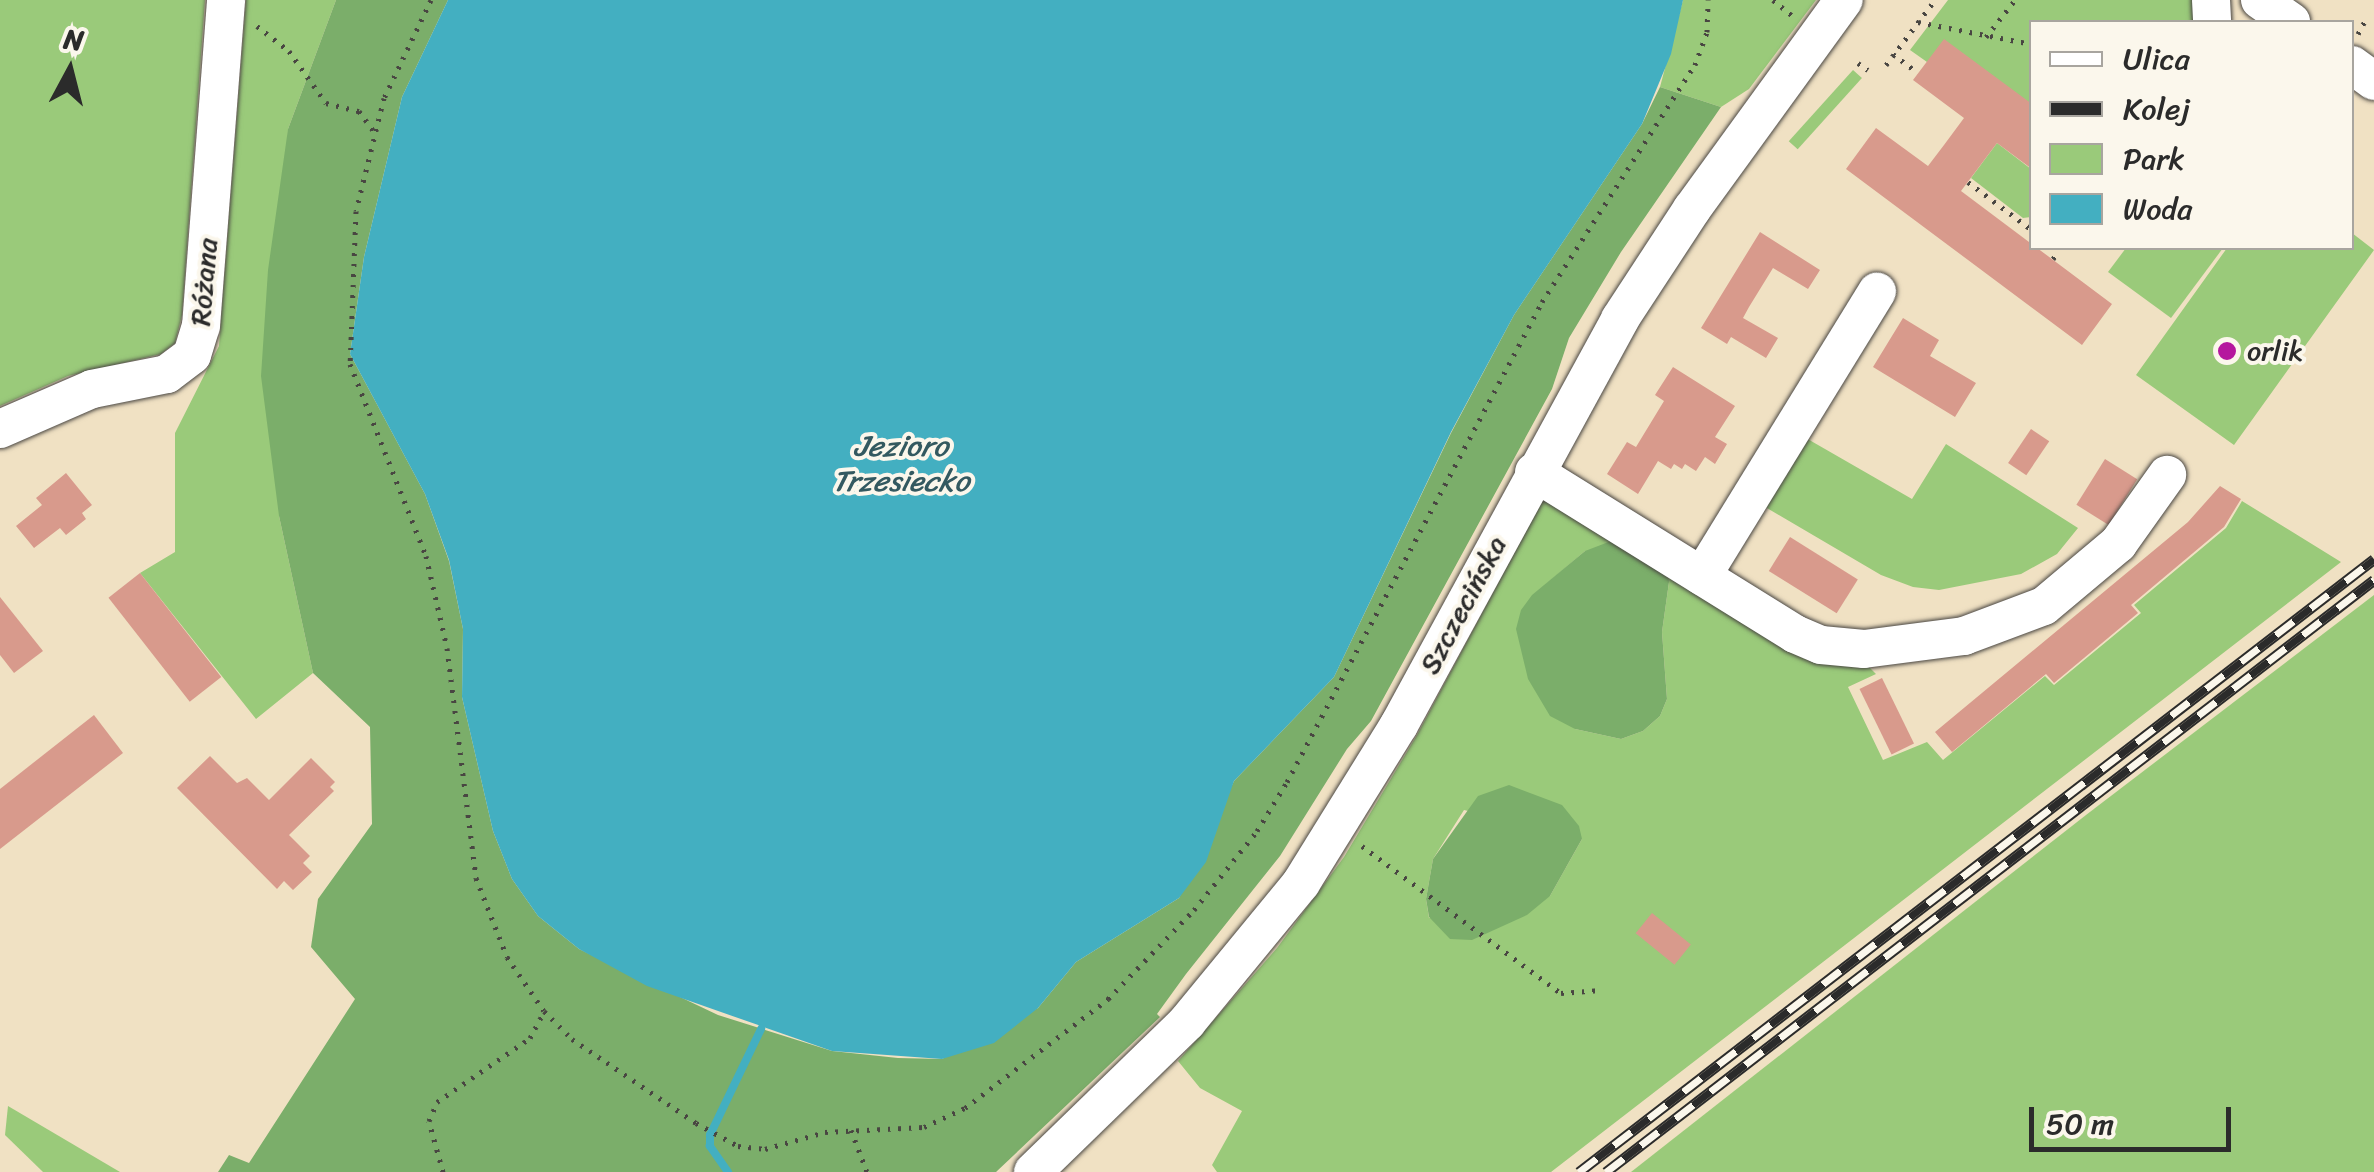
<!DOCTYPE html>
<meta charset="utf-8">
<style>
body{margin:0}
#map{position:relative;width:2374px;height:1172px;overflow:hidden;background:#f0e1c3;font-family:Sriracha,sans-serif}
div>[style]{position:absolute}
.green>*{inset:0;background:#9aca7a;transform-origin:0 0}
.forest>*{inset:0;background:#7bae6a}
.water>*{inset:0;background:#43afc1}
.stream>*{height:8px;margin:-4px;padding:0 4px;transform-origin:4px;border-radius:4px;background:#43afc1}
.building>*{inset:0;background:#d89a8c;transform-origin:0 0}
.path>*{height:5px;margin-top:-2.5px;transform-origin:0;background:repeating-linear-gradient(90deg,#494642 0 2.5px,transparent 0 10.5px)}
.roads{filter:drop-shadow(0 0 2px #494642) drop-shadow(0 0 2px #494642)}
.minor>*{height:38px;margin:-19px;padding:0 19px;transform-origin:19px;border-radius:19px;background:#fff}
.rail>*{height:11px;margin-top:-5.5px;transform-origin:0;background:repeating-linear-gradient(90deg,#fbf7ec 0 22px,#2b2b2b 0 44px);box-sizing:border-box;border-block:2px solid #2b2b2b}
.dots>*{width:28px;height:28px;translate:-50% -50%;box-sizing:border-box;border:5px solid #fbf7ec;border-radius:50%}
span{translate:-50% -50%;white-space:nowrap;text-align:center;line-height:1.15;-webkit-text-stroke:8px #fbf7ec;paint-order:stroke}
.street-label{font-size:28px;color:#2b2b2b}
.poi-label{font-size:28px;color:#2b2b2b}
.left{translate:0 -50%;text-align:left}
.water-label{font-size:30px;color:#335960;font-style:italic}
.legend{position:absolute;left:2029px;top:20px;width:325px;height:230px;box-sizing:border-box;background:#fbf7ec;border:2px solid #a8a59f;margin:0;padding:12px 18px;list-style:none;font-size:30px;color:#2b2b2b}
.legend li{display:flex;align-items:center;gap:20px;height:50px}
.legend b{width:50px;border:2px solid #a8a59f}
.north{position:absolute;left:20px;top:20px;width:100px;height:100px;-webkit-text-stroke:8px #fbf7ec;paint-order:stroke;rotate:7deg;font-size:28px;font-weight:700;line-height:40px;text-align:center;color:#2b2b2b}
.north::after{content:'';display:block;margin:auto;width:35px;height:45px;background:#2b2b2b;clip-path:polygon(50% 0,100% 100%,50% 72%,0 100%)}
.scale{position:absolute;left:2029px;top:1107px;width:202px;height:45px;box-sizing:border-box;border:5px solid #2b2b2b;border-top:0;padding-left:12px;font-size:30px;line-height:35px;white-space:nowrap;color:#2b2b2b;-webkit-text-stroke:8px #fbf7ec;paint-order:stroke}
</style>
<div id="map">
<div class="green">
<i style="clip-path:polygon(0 0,205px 0,182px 315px,175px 343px,161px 354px,68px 376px,0 406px)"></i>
<i style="clip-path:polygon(246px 0,336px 0,288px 129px,279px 516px,313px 673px,256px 719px,140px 573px,175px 552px,175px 433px,219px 346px)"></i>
<i style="clip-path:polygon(1683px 0,1816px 0,1749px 89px,1721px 107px,1660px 87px)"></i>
<i style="clip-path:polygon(1948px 0,2205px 0,2197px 22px,2032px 22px,2031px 105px,1927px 62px,1910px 50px)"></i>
<i style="left:1853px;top:70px;width:12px;height:96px;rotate:42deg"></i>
<i style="clip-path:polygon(1997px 143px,2031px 169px,2031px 217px,2023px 218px,1971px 178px)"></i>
<i style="clip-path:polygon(2352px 233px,2374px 250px,2234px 445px,2136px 375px,2227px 248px,2352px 248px)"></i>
<i style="clip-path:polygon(2126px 248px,2223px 248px,2171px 318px,2108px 272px)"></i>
<i style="clip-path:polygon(1785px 426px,1912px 499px,1946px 444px,2078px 528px,2057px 554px,2021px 574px,1939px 590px,1913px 587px,1881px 575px,1743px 494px)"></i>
<i style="clip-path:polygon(evenodd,1543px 499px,1860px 658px,1876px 674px,1848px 687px,1883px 760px,1927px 742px,1943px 760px,2045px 676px,2054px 685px,2141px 613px,2134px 605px,2226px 528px,2242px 501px,2341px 562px,1551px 1172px,1217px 1172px,1212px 1165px,1242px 1111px,1200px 1088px,1178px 1061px,1277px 948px,1344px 857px,1417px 735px,1543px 499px,1585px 551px,1669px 582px,1662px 632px,1667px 699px,1660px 716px,1643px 731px,1621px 739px,1575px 729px,1532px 596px,1585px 551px,1543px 499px,1464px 810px,1582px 839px,1550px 896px,1429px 918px,1426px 899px,1433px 859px,1464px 810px)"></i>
<i style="clip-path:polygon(2374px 595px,2374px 1172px,1631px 1172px,2086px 815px)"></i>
<i style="clip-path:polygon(8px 1106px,120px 1172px,43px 1172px,5px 1135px)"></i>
</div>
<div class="forest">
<i style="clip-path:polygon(336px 0,448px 0,402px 97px,364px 257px,350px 354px,425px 494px,449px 561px,463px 629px,462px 697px,493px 831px,512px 879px,538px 916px,579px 949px,718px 1015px,832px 1051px,898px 1058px,942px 1059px,1038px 1008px,1076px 962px,1179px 898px,1234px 781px,1334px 677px,1451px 433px,1514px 315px,1642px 124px,1660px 87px,1721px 107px,1621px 252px,1569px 338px,1552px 389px,1371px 721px,1347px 749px,1280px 856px,1186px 974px,1157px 1014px,1160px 1017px,996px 1172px,218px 1172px,229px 1155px,249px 1163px,355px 999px,311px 947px,318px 899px,372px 824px,370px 727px,313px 673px,279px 516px,261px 376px,268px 270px,288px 129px)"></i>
<i style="clip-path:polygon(1619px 538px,1667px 570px,1669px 582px,1662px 632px,1667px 699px,1660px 716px,1643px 731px,1621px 739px,1575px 729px,1550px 716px,1528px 679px,1516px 629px,1521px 610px,1532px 595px,1585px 551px)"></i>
<i style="clip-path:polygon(1509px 785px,1562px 805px,1579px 826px,1582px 839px,1550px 896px,1527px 915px,1472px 940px,1450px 939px,1429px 917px,1426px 899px,1433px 859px,1478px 796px)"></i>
</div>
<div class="water">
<i style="clip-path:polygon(448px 0,1683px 0,1671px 54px,1642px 124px,1514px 315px,1451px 432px,1334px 677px,1234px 781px,1206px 862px,1179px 898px,1076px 962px,1038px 1008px,994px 1043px,942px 1059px,832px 1051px,647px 986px,579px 949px,538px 916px,512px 879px,493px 831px,462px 697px,463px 629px,449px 560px,425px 494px,350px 354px,364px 257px,402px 97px)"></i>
</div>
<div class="stream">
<i style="left:728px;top:1172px;width:32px;rotate:-125deg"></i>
<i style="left:710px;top:1146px;width:11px;rotate:-90deg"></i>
<i style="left:710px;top:1135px;width:118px;rotate:-64.3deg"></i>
</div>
<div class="building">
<i style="clip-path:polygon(1944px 39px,2032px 104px,2032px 169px,1997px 143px,1961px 191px,2112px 304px,2082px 345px,1846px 169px,1876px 128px,1928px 166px,1944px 145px,1964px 118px,1913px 80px)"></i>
<i style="clip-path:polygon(1760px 232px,1820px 270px,1808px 289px,1773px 268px,1749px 307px,1743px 318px,1778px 338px,1766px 358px,1731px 337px,1727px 344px,1701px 328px)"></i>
<i style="clip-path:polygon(1903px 318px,1939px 340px,1930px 356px,1976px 383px,1955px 417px,1873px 367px)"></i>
<i style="clip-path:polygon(1673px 367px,1735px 406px,1715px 437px,1727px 444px,1715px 464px,1705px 457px,1696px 471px,1685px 464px,1682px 469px,1674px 464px,1671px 469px,1658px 461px,1638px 494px,1607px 474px,1627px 442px,1636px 447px,1664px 401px,1655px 395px)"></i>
<i style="left:2031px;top:429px;width:22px;height:41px;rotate:34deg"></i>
<i style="left:2105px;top:459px;width:38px;height:54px;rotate:32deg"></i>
<i style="clip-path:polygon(66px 473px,92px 505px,82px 513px,86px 519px,66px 535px,60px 528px,34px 548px,16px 526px,42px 505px,36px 498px)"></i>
<i style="clip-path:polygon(2220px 486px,2241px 499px,2224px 527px,2131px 605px,2138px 613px,2054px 683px,2046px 674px,1952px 752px,1935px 732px,2188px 522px)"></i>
<i style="left:1790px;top:537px;width:80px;height:40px;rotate:32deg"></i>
<i style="left:140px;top:573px;width:132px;height:40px;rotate:52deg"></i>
<i style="clip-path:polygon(0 597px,43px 651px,14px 673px,0 655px)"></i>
<i style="left:1882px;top:678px;width:73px;height:25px;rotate:64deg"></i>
<i style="clip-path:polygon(94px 715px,123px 753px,0 849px,0 789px)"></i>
<i style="clip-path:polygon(210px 756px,237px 783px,247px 778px,269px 800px,311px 758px,335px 782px,330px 787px,334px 791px,289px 835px,310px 856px,303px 863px,312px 872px,293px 890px,284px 881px,277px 889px,177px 788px)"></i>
<i style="left:1652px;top:913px;width:50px;height:26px;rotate:39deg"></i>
</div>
<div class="path">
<i style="left:431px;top:0;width:109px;rotate:115.6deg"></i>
<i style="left:384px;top:98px;width:116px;rotate:103.9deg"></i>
<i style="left:356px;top:211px;width:153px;rotate:92.2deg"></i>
<i style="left:350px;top:364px;width:206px;rotate:68.4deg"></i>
<i style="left:426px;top:556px;width:94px;rotate:77.1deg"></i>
<i style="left:447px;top:648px;width:232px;rotate:82.8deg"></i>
<i style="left:476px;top:878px;width:85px;rotate:68.6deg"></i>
<i style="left:507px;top:957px;width:65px;rotate:55.6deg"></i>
<i style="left:544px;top:1011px;width:40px;rotate:45deg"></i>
<i style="left:572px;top:1039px;width:150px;rotate:34.1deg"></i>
<i style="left:696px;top:1123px;width:48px;rotate:28.7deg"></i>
<i style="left:738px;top:1146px;width:27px;rotate:6deg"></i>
<i style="left:765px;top:1149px;width:62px;rotate:-15.8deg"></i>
<i style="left:825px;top:1132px;width:99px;rotate:-2.9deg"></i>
<i style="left:924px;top:1127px;width:45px;rotate:-24.9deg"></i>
<i style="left:965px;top:1108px;width:180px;rotate:-37.3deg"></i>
<i style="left:1108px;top:999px;width:124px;rotate:-46deg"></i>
<i style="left:1194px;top:910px;width:101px;rotate:-51.4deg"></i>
<i style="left:1257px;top:831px;width:57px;rotate:-58.5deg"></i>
<i style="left:1287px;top:782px;width:544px;rotate:-62.02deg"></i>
<i style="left:1542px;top:302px;width:282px;rotate:-57.2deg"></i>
<i style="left:1695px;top:65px;width:35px;rotate:-70deg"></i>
<i style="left:1707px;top:32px;width:32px;rotate:-88deg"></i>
<i style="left:1773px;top:0;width:26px;rotate:39deg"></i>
<i style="left:1918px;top:22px;width:116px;rotate:10.9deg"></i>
<i style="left:257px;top:26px;width:41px;rotate:38deg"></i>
<i style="left:289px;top:51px;width:64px;rotate:54.6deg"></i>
<i style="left:326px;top:103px;width:34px;rotate:14deg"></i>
<i style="left:359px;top:111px;width:27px;rotate:54deg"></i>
<i style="left:2358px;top:34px;width:19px;rotate:-62deg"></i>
<i style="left:1986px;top:37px;width:47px;rotate:-51.9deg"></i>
<i style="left:1893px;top:54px;width:31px;rotate:37deg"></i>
<i style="left:1858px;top:63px;width:12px;rotate:35deg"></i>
<i style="left:1886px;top:65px;width:81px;rotate:-53deg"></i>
<i style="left:1968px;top:182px;width:80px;rotate:36.9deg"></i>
<i style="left:2053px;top:259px;width:4px;rotate:-56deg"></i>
<i style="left:1362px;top:846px;width:247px;rotate:36.5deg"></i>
<i style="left:1561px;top:993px;width:40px;rotate:-4.3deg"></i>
<i style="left:851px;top:1130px;width:45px;rotate:69.1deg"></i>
<i style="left:443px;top:1172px;width:53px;rotate:-105.4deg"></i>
<i style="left:429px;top:1121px;width:21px;rotate:-67deg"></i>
<i style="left:437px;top:1102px;width:113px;rotate:-34.5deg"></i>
<i style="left:530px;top:1038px;width:30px;rotate:-62deg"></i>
</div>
<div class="roads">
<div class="minor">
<i style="left:2211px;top:0;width:22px;rotate:87deg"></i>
<i style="left:2260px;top:0;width:38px;rotate:35deg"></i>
<i style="left:2352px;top:65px;width:27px;rotate:36deg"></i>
<i style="left:0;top:429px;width:100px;rotate:-23.5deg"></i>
<i style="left:92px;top:389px;width:76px;rotate:-11.3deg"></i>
<i style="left:167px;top:374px;width:31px;rotate:-37deg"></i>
<i style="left:192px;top:355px;width:30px;rotate:-73deg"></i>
<i style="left:201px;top:326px;width:327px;rotate:-85.6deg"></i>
<i style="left:1534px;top:472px;width:307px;rotate:31.8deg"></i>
<i style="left:1795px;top:634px;width:28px;rotate:23deg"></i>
<i style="left:1821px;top:645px;width:43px;rotate:5.3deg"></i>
<i style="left:1864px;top:649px;width:101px;rotate:-7.4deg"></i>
<i style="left:1964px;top:636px;width:85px;rotate:-20.6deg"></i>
<i style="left:2044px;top:606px;width:97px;rotate:-40deg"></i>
<i style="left:2118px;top:544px;width:85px;rotate:-54.6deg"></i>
<i style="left:1702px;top:576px;width:334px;rotate:-58.4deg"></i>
<i style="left:1033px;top:1172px;width:215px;rotate:-44.2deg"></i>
<i style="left:1187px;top:1022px;width:180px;rotate:-50.6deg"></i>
<i style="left:1301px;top:883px;width:186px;rotate:-58.2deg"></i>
<i style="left:1399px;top:725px;width:462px;rotate:-61.4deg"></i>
<i style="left:1620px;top:319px;width:131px;rotate:-56.8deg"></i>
<i style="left:1692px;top:209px;width:258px;rotate:-54deg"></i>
</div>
</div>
<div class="rail">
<i style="left:1579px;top:1172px;width:1004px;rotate:-37.63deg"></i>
<i style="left:1606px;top:1172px;width:970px;rotate:-37.63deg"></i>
</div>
<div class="dots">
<i style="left:2227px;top:351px;background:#b5179e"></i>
</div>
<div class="street-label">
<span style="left:204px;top:282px;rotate:-85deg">Różana</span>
<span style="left:1463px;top:605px;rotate:-62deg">Szczecińska</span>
</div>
<div class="poi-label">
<span class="left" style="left:2247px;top:351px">orlik</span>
</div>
<div class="water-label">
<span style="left:901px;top:463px">Jezioro<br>Trzesiecko</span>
</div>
<ul class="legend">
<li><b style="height:12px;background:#fff"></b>Ulica</li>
<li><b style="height:12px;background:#2b2b2b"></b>Kolej</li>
<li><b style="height:28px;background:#9aca7a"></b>Park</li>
<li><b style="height:28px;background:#43afc1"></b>Woda</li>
</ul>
<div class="north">N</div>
<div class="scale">50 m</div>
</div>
